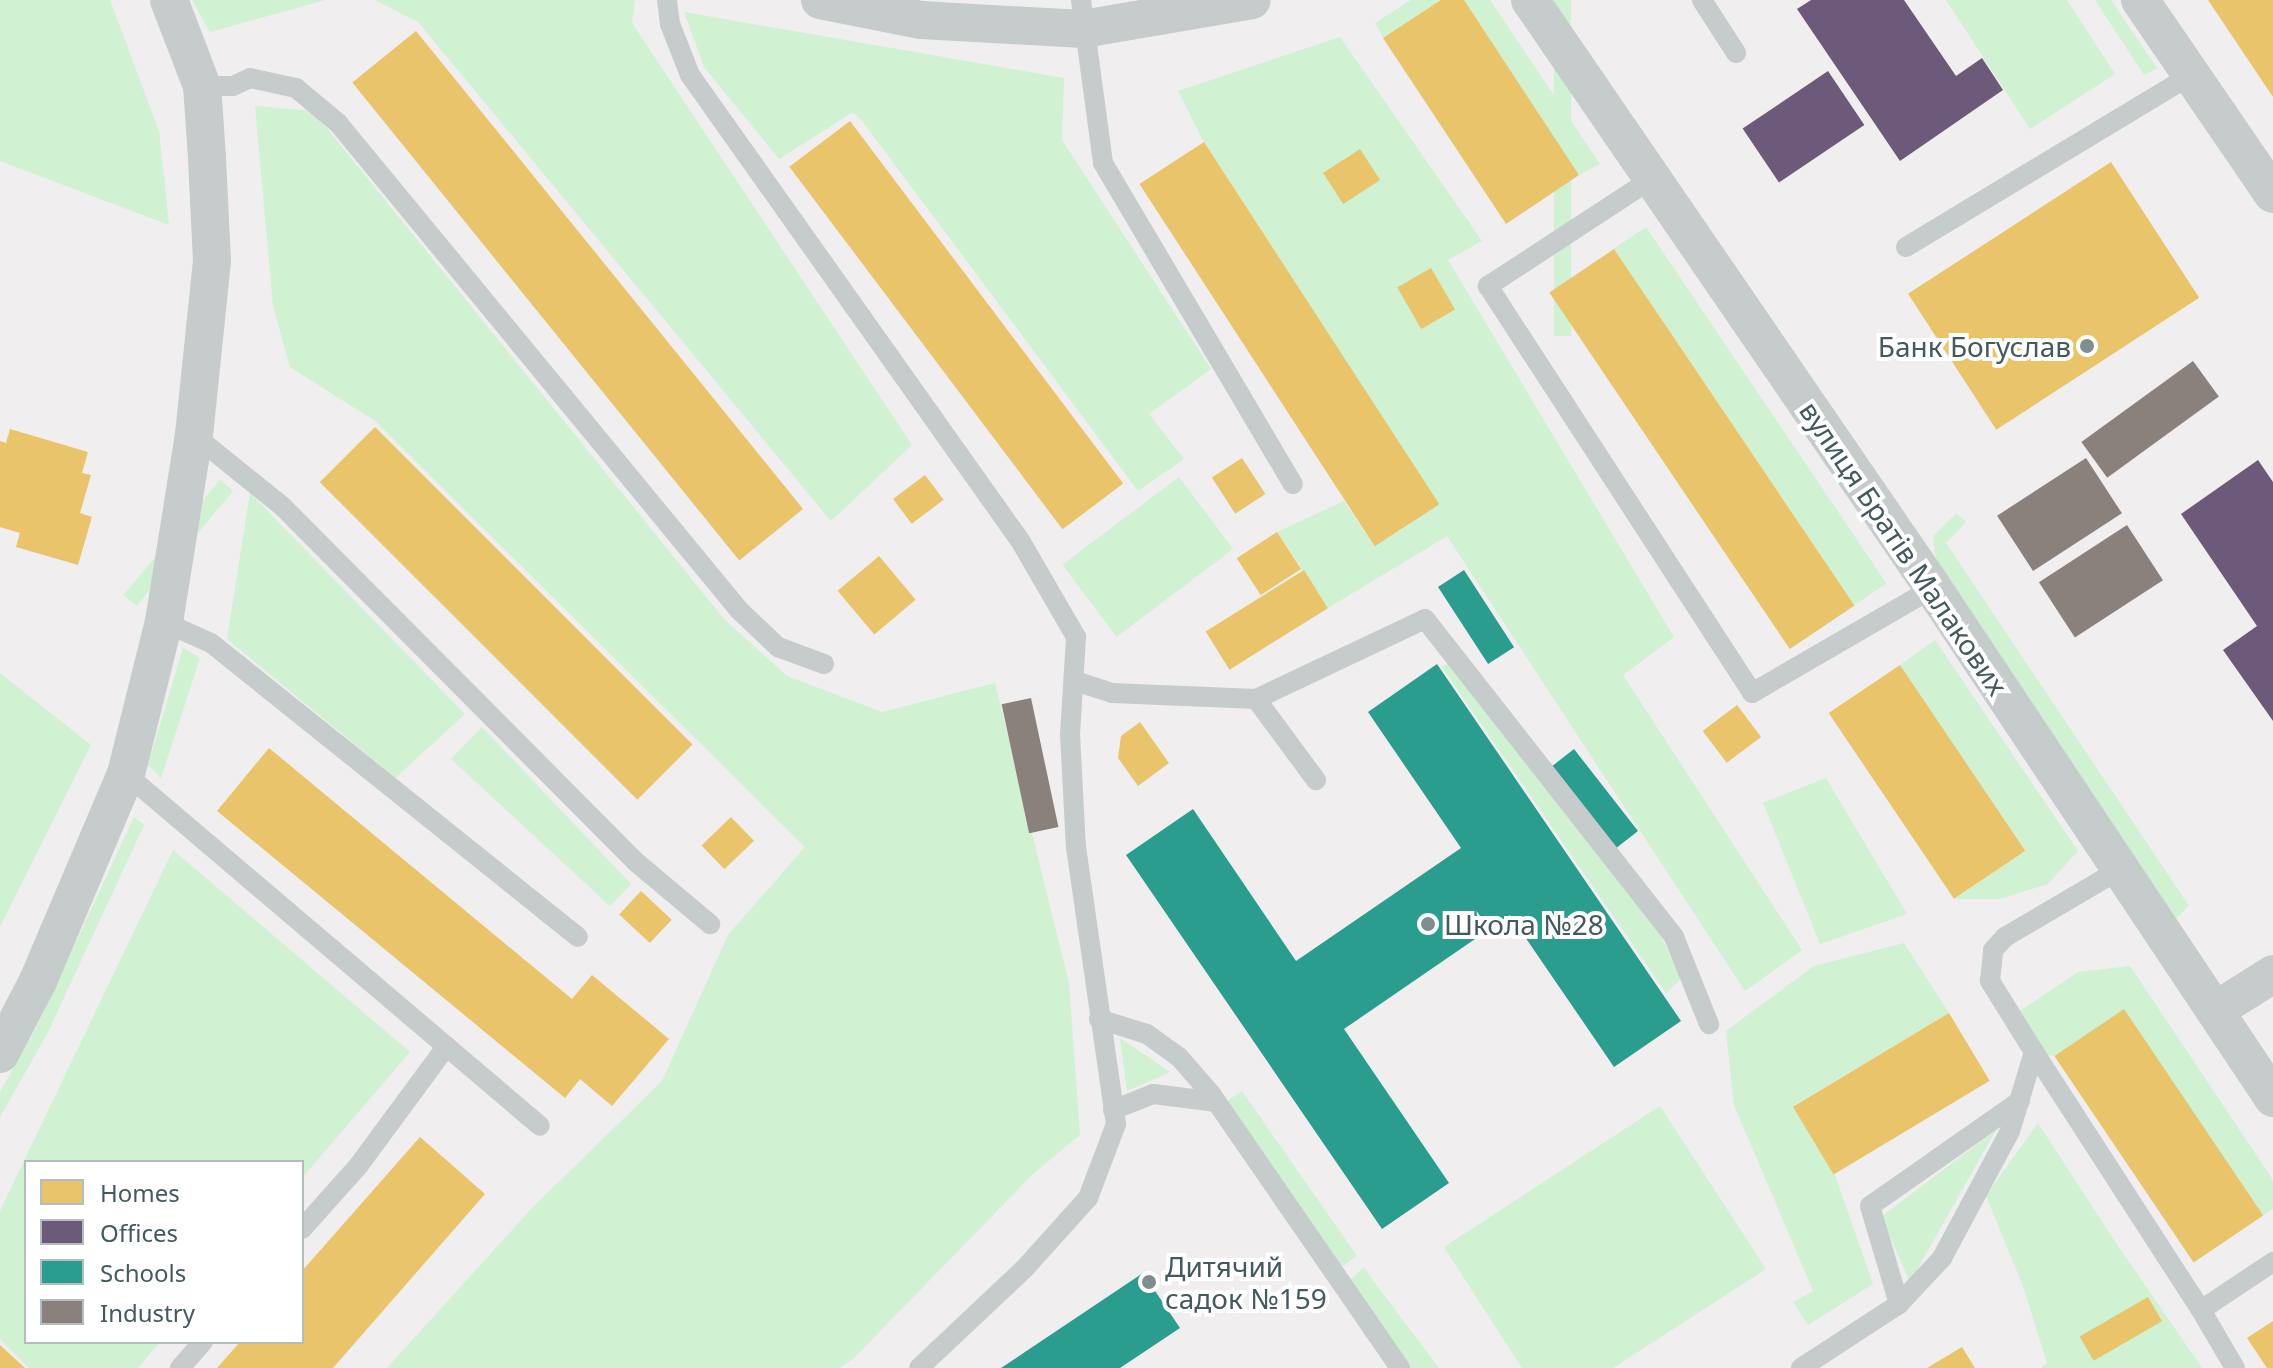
<!DOCTYPE html>
<meta charset="utf-8">
<style>
body{margin:0}
#map{position:relative;width:2273px;height:1368px;overflow:hidden;background:#f0eeef;font-family:"Noto Sans",sans-serif}
div>[style]{position:absolute}
.green>*{inset:0;background:#d0f1d2;transform-origin:0 0}
.homes>*{inset:0;background:#e9c46a;transform-origin:0 0}
.offices>*{inset:0;background:#6d597a;transform-origin:0 0}
.schools>*{inset:0;background:#2a9d8f;transform-origin:0 0}
.industry>*{inset:0;background:#8a817c;transform-origin:0 0}
.lane>*{height:20px;margin:-10px;padding:0 10px;transform-origin:10px;border-radius:10px;background:#c6cbcc}
.street>*{height:38px;margin:-19px;padding:0 19px;transform-origin:19px;border-radius:19px;background:#c6cbcc}
.dots>*{width:22px;height:22px;translate:-50% -50%;box-sizing:border-box;border:4px solid #fff;border-radius:50%}
span{translate:-50% -50%;white-space:nowrap;text-align:center;line-height:1.15;-webkit-text-stroke:8px #fff;paint-order:stroke}
.poi-label{font-size:28px;color:#445a5e}
.right{translate:-100% -50%;text-align:right}
.left{translate:0 -50%;text-align:left}
.street-label{font-size:28px;color:#445a5e}
.legend{position:absolute;left:24px;top:1160px;width:280px;height:184px;box-sizing:border-box;background:#fff;border:2px solid #b4bdbf;margin:0;padding:10px 14px;list-style:none;font-size:24px;color:#445a5e}
.legend li{display:flex;align-items:center;gap:16px;height:40px}
.legend b{width:40px;border:2px solid #b4bdbf}
</style>
<div id="map">
<div class="green">
<i style="clip-path:polygon(0 0,110px 0,159px 131px,169px 225px,0 161px)"></i>
<i style="clip-path:polygon(192px 0,326px 0,210px 32px)"></i>
<i style="clip-path:polygon(375px 0,635px 0,632px 23px,912px 445px,831px 521px,418px 22px)"></i>
<i style="clip-path:polygon(1411px 0,1441px 0,1383px 38px,1375px 23px)"></i>
<i style="clip-path:polygon(1464px 0,1490px 0,1600px 164px,1579px 175px)"></i>
<i style="left:1554px;top:0;width:17px;height:336px"></i>
<i style="clip-path:polygon(1946px 0,2067px 0,2115px 74px,2030px 129px)"></i>
<i style="clip-path:polygon(2095px 0,2111px 0,2157px 68px,2144px 75px)"></i>
<i style="clip-path:polygon(684px 12px,1064px 78px,1062px 140px,1211px 369px,1149px 414px,1184px 459px,1138px 491px,863px 122px,853px 112px,779px 159px,704px 67px)"></i>
<i style="clip-path:polygon(1340px 37px,1482px 241px,1448px 260px,1674px 637px,1623px 675px,1802px 950px,1745px 991px,1447px 536px,1328px 608px,1277px 532px,1344px 501px,1374px 546px,1438px 505px,1204px 142px,1178px 91px)"></i>
<i style="clip-path:polygon(255px 106px,313px 111px,724px 619px,787px 676px,882px 712px,995px 683px,1069px 983px,1080px 1135px,1034px 1173px,853px 1359px,839px 1368px,387px 1368px,532px 1208px,662px 1081px,728px 935px,805px 847px,375px 421px,290px 367px,273px 306px)"></i>
<i style="left:1646px;top:227px;width:430px;height:39px;rotate:56deg"></i>
<i style="left:1179px;top:477px;width:90px;height:146px;rotate:53deg"></i>
<i style="left:220px;top:480px;width:17px;height:150px;rotate:40deg"></i>
<i style="clip-path:polygon(250px 493px,465px 714px,395px 778px,227px 639px)"></i>
<i style="clip-path:polygon(1957px 513px,1966px 522px,1946px 543px,2189px 906px,2175px 919px,1936px 560px,1933px 536px)"></i>
<i style="clip-path:polygon(1935px 640px,2078px 851px,2048px 884px,1999px 899px,1955px 899px,2025px 850px,1900px 665px)"></i>
<i style="clip-path:polygon(183px 648px,200px 658px,161px 778px,148px 765px)"></i>
<i style="clip-path:polygon(1451px 662px,1660px 934px,1681px 979px,1666px 993px,1442px 667px)"></i>
<i style="clip-path:polygon(0 673px,91px 745px,0 927px)"></i>
<i style="clip-path:polygon(482px 727px,631px 884px,610px 906px,451px 759px)"></i>
<i style="clip-path:polygon(1826px 778px,1907px 914px,1820px 944px,1763px 803px)"></i>
<i style="clip-path:polygon(134px 817px,144px 825px,48px 1032px,0 1117px,0 1092px,38px 1024px)"></i>
<i style="clip-path:polygon(173px 850px,410px 1052px,302px 1178px,302px 1162px,26px 1162px,26px 1342px,160px 1342px,138px 1368px,29px 1368px,0 1339px,0 1211px)"></i>
<i style="clip-path:polygon(1904px 943px,1949px 1013px,1793px 1106px,1835px 1175px,1873px 1284px,1808px 1325px,1793px 1302px,1813px 1291px,1734px 1105px,1726px 1031px,1814px 966px)"></i>
<i style="clip-path:polygon(2130px 966px,2273px 1180px,2273px 1209px,2262px 1216px,2124px 1009px,2054px 1056px,2034px 1052px,2011px 1017px,2078px 972px)"></i>
<i style="clip-path:polygon(1120px 1038px,1170px 1072px,1127px 1091px)"></i>
<i style="clip-path:polygon(1242px 1091px,1357px 1256px,1338px 1269px,1227px 1101px)"></i>
<i style="clip-path:polygon(1660px 1106px,1766px 1269px,1613px 1368px,1522px 1368px,1444px 1247px)"></i>
<i style="clip-path:polygon(2038px 1123px,2114px 1240px,2202px 1368px,2041px 1368px,2047px 1363px,2023px 1286px,1986px 1196px)"></i>
<i style="clip-path:polygon(1996px 1130px,1910px 1282px,1881px 1217px)"></i>
<i style="clip-path:polygon(1364px 1267px,1371px 1278px,1439px 1368px,1405px 1368px,1346px 1284px)"></i>
</div>
<div class="homes">
<i style="clip-path:polygon(1441px 0,1464px 0,1579px 175px,1506px 224px,1383px 38px)"></i>
<i style="clip-path:polygon(2208px 0,2273px 0,2273px 97px)"></i>
<i style="left:416px;top:31px;width:615px;height:82px;rotate:51deg"></i>
<i style="left:850px;top:121px;width:454px;height:76px;rotate:53deg"></i>
<i style="left:1204px;top:142px;width:432px;height:77px;rotate:57deg"></i>
<i style="left:1360px;top:149px;width:37px;height:44px;rotate:57deg"></i>
<i style="left:2111px;top:162px;width:162px;height:242px;rotate:57deg"></i>
<i style="left:1614px;top:249px;width:430px;height:78px;rotate:56deg"></i>
<i style="left:1431px;top:268px;width:48px;height:39px;rotate:60deg"></i>
<i style="left:375px;top:427px;width:449px;height:78px;rotate:45deg"></i>
<i style="clip-path:polygon(10px 429px,88px 452px,82px 473px,91px 475px,80px 513px,92px 517px,78px 565px,16px 547px,20px 533px,0 527px,0 441px,6px 443px)"></i>
<i style="left:1242px;top:458px;width:43px;height:36px;rotate:57deg"></i>
<i style="left:925px;top:475px;width:31px;height:40px;rotate:53deg"></i>
<i style="left:1277px;top:532px;width:44px;height:48px;rotate:57deg"></i>
<i style="left:879px;top:556px;width:57px;height:54px;rotate:50deg"></i>
<i style="left:1304px;top:570px;width:45px;height:116px;rotate:58deg"></i>
<i style="left:1900px;top:665px;width:224px;height:86px;rotate:56deg"></i>
<i style="left:1737px;top:705px;width:40px;height:43px;rotate:53deg"></i>
<i style="clip-path:polygon(1140px 722px,1169px 763px,1138px 786px,1118px 758px,1121px 736px)"></i>
<i style="clip-path:polygon(269px 748px,572px 999px,592px 975px,669px 1039px,612px 1106px,580px 1079px,565px 1098px,217px 811px)"></i>
<i style="left:731px;top:817px;width:33px;height:41px;rotate:46deg"></i>
<i style="left:641px;top:891px;width:42px;height:32px;rotate:43deg"></i>
<i style="left:2124px;top:1009px;width:249px;height:84px;rotate:56deg"></i>
<i style="left:1949px;top:1013px;width:79px;height:182px;rotate:59deg"></i>
<i style="clip-path:polygon(420px 1137px,485px 1194px,333px 1368px,217px 1368px,240px 1342px,302px 1342px,302px 1271px)"></i>
<i style="left:2148px;top:1297px;width:28px;height:79px;rotate:60deg"></i>
<i style="clip-path:polygon(2273px 1321px,2273px 1368px,2267px 1368px,2247px 1338px)"></i>
<i style="clip-path:polygon(0 1345px,25px 1368px,0 1368px)"></i>
<i style="clip-path:polygon(1962px 1347px,1975px 1368px,1927px 1368px)"></i>
</div>
<div class="offices">
<i style="clip-path:polygon(1811px 0,1904px 0,1956px 76px,1982px 58px,2003px 90px,1900px 161px,1797px 9px)"></i>
<i style="left:1828px;top:71px;width:65px;height:103px;rotate:56deg"></i>
<i style="clip-path:polygon(2258px 460px,2273px 482px,2273px 721px,2223px 650px,2257px 626px,2181px 514px)"></i>
</div>
<div class="schools">
<i style="left:1464px;top:570px;width:92px;height:31px;rotate:57deg"></i>
<i style="clip-path:polygon(1437px 664px,1681px 1021px,1614px 1067px,1510px 915px,1344px 1029px,1449px 1183px,1382px 1229px,1126px 855px,1193px 809px,1296px 961px,1461px 848px,1368px 712px)"></i>
<i style="left:1574px;top:749px;width:104px;height:30px;rotate:52deg"></i>
<i style="clip-path:polygon(1143px 1273px,1180px 1328px,1120px 1368px,1001px 1368px)"></i>
</div>
<div class="industry">
<i style="left:2193px;top:361px;width:44px;height:138px;rotate:54deg"></i>
<i style="left:2086px;top:458px;width:66px;height:106px;rotate:57deg"></i>
<i style="left:2127px;top:525px;width:66px;height:105px;rotate:57deg"></i>
<i style="left:1031px;top:698px;width:132px;height:30px;rotate:78deg"></i>
</div>
<div class="lane">
<i style="left:667px;top:0;width:24px;rotate:83deg"></i>
<i style="left:670px;top:24px;width:55px;rotate:68.6deg"></i>
<i style="left:690px;top:75px;width:572px;rotate:54.67deg"></i>
<i style="left:1021px;top:542px;width:110px;rotate:59.9deg"></i>
<i style="left:1076px;top:637px;width:97px;rotate:93.5deg"></i>
<i style="left:1070px;top:734px;width:113px;rotate:87deg"></i>
<i style="left:1076px;top:847px;width:280px;rotate:81.8deg"></i>
<i style="left:1116px;top:1124px;width:79px;rotate:110.7deg"></i>
<i style="left:1088px;top:1198px;width:96px;rotate:132deg"></i>
<i style="left:1024px;top:1269px;width:144px;rotate:136.7deg"></i>
<i style="left:1081px;top:0;width:164px;rotate:82.3deg"></i>
<i style="left:1103px;top:163px;width:373px;rotate:59.4deg"></i>
<i style="left:1702px;top:0;width:63px;rotate:57.3deg"></i>
<i style="left:202px;top:86px;width:31px"></i>
<i style="left:233px;top:86px;width:19px;rotate:-25deg"></i>
<i style="left:250px;top:78px;width:47px;rotate:12.3deg"></i>
<i style="left:296px;top:88px;width:55px;rotate:39.8deg"></i>
<i style="left:338px;top:123px;width:631px;rotate:50.53deg"></i>
<i style="left:739px;top:610px;width:54px;rotate:43.5deg"></i>
<i style="left:778px;top:647px;width:49px;rotate:20.3deg"></i>
<i style="left:1650px;top:180px;width:194px;rotate:146.8deg"></i>
<i style="left:1488px;top:286px;width:485px;rotate:57deg"></i>
<i style="left:1752px;top:693px;width:209px;rotate:-30.1deg"></i>
<i style="left:1906px;top:247px;width:333px;rotate:-31.1deg"></i>
<i style="left:194px;top:435px;width:113px;rotate:38.9deg"></i>
<i style="left:282px;top:506px;width:502px;rotate:45.16deg"></i>
<i style="left:636px;top:862px;width:97px;rotate:40deg"></i>
<i style="left:164px;top:622px;width:51px;rotate:24.1deg"></i>
<i style="left:211px;top:643px;width:470px;rotate:38.7deg"></i>
<i style="left:1075px;top:681px;width:39px;rotate:18deg"></i>
<i style="left:1112px;top:693px;width:144px;rotate:2.4deg"></i>
<i style="left:1256px;top:699px;width:101px;rotate:53.5deg"></i>
<i style="left:1256px;top:699px;width:187px;rotate:-25.3deg"></i>
<i style="left:1425px;top:619px;width:404px;rotate:51.9deg"></i>
<i style="left:1674px;top:937px;width:94px;rotate:68.1deg"></i>
<i style="left:126px;top:774px;width:543px;rotate:40.37deg"></i>
<i style="left:1099px;top:1019px;width:50px;rotate:17.4deg"></i>
<i style="left:1147px;top:1034px;width:39px;rotate:36deg"></i>
<i style="left:1179px;top:1057px;width:49px;rotate:49.1deg"></i>
<i style="left:1211px;top:1094px;width:333px;rotate:55.4deg"></i>
<i style="left:2034px;top:1052px;width:307px;rotate:57.1deg"></i>
<i style="left:1113px;top:1110px;width:43px;rotate:-21.8deg"></i>
<i style="left:1153px;top:1094px;width:64px;rotate:7.2deg"></i>
<i style="left:302px;top:1229px;width:86px;rotate:-48.3deg"></i>
<i style="left:359px;top:1165px;width:147px;rotate:-53.6deg"></i>
<i style="left:1899px;top:1304px;width:102px;rotate:-106.5deg"></i>
<i style="left:1870px;top:1206px;width:183px;rotate:-35deg"></i>
<i style="left:180px;top:1368px;width:35px;rotate:-49deg"></i>
<i style="left:1801px;top:1368px;width:117px;rotate:-33.1deg"></i>
<i style="left:1899px;top:1304px;width:63px;rotate:-46.9deg"></i>
<i style="left:1942px;top:1258px;width:144px;rotate:-61.8deg"></i>
<i style="left:2010px;top:1131px;width:83px;rotate:-73.1deg"></i>
<i style="left:2034px;top:1052px;width:84px;rotate:-121.8deg"></i>
<i style="left:1990px;top:981px;width:31px;rotate:-84deg"></i>
<i style="left:1993px;top:950px;width:18px;rotate:-47deg"></i>
<i style="left:2005px;top:937px;width:134px;rotate:-30.4deg"></i>
<i style="left:2235px;top:1368px;width:67px;rotate:-120.4deg"></i>
<i style="left:2201px;top:1310px;width:87px;rotate:-33.7deg"></i>
</div>
<div class="street">
<i style="left:820px;top:0;width:103px;rotate:11.2deg"></i>
<i style="left:921px;top:20px;width:162px;rotate:3.2deg"></i>
<i style="left:1083px;top:29px;width:171px;rotate:-9.7deg"></i>
<i style="left:1530px;top:0;width:713px;rotate:55.57deg"></i>
<i style="left:1933px;top:588px;width:613px;rotate:56.31deg"></i>
<i style="left:2140px;top:0;width:235px;rotate:55.6deg"></i>
<i style="left:2216px;top:1010px;width:67px;rotate:-32.3deg"></i>
<i style="left:0;top:1054px;width:82px;rotate:-62.5deg"></i>
<i style="left:38px;top:981px;width:225px;rotate:-67deg"></i>
<i style="left:126px;top:774px;width:157px;rotate:-76deg"></i>
<i style="left:164px;top:622px;width:189px;rotate:-80.9deg"></i>
<i style="left:194px;top:435px;width:175px;rotate:-84.1deg"></i>
<i style="left:212px;top:261px;width:104px;rotate:-92.8deg"></i>
<i style="left:207px;top:157px;width:71px;rotate:-94deg"></i>
<i style="left:202px;top:86px;width:92px;rotate:-111deg"></i>
</div>
<div class="dots">
<i style="left:2087px;top:346px;background:#808e91"></i>
<i style="left:1428px;top:924px;background:#808e91"></i>
<i style="left:1149px;top:1282px;background:#808e91"></i>
</div>
<div class="poi-label">
<span class="right" style="left:2071px;top:346px">Банк Богуслав</span>
<span class="left" style="left:1444px;top:924px">Школа №28</span>
<span class="left" style="left:1165px;top:1282px">Дитячий<br>садок №159</span>
</div>
<div class="street-label">
<span style="left:1904px;top:548px;rotate:56deg">вулиця Братів Малакових</span>
</div>
<ul class="legend">
<li><b style="height:22px;background:#e9c46a"></b>Homes</li>
<li><b style="height:22px;background:#6d597a"></b>Offices</li>
<li><b style="height:22px;background:#2a9d8f"></b>Schools</li>
<li><b style="height:22px;background:#8a817c"></b>Industry</li>
</ul>
</div>
